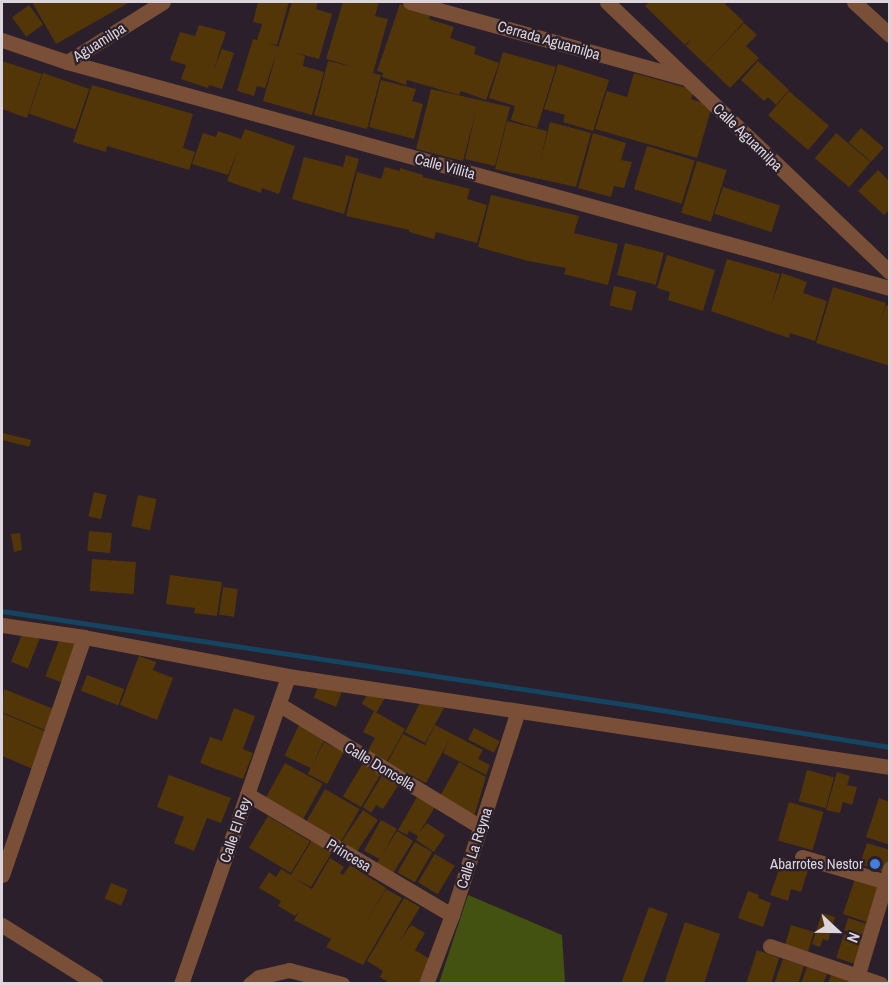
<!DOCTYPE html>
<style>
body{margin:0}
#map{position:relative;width:891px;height:985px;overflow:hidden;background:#2a1f2a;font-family:"Archivo Narrow",sans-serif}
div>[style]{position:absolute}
.forest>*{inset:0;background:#435211}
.stream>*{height:5px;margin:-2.5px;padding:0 2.5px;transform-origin:2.5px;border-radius:2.5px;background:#144460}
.building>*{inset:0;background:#533608;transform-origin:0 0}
.street>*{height:15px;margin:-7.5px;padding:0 7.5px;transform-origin:7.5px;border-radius:7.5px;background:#794f37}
.dots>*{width:16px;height:16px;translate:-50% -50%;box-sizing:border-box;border:3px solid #2a1f2a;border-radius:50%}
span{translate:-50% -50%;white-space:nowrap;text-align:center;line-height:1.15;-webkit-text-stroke:4.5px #2a1f2a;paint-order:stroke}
.street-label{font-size:15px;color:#dcd5dc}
.poi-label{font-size:15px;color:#dcd5dc}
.right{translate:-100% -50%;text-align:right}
.frame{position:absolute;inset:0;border:3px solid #dcd5dc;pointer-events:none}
.north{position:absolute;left:807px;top:901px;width:60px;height:60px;-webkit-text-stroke:4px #2a1f2a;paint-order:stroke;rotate:112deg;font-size:16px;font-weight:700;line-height:24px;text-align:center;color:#dcd5dc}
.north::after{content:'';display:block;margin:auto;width:21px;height:27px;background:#dcd5dc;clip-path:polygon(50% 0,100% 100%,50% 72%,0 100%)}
</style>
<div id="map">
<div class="forest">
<i style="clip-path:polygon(468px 895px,562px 935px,565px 983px,439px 983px)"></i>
</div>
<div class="stream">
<i style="left:2px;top:611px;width:641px;rotate:8.52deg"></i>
<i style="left:636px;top:706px;width:257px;rotate:9.2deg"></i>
</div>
<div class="building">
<i style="clip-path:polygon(32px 2px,130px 2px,56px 44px)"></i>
<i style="clip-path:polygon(258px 2px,289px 2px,277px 45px,268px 43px,305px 56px,303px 66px,324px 72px,312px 115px,263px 101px,277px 51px,265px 88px,257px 86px,254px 96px,237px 91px,253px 39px,257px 40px,262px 24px,253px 22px)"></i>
<i style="clip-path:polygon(292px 2px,318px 2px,316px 9px,332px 14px,319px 59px,278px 48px)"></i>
<i style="clip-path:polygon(343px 2px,379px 2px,375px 16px,388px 19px,373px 73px,381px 75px,367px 129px,314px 115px,328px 61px,354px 67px,326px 59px)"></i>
<i style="clip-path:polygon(649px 2px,727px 2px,725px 4px,744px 22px,705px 64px,686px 46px,692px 38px,685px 45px,645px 6px)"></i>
<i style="clip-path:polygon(400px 4px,431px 14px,429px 19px,454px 27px,450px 38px,476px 47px,474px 54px,499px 63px,486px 100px,461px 91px,459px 95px,407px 80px,406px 85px,382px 77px,383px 73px,377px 71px)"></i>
<i style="left:29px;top:5px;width:24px;height:21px;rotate:54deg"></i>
<i style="clip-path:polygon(744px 23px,757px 35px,746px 46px,759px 58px,730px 88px,705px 64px)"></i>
<i style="clip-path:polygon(199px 25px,226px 32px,214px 69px,222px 49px,234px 53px,222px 89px,209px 85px,208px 88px,181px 79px,186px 65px,170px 60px,180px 32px,195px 36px)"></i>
<i style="clip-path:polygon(503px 52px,556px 67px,537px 128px,511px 120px,515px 106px,489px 98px)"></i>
<i style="clip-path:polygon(2px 61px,42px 74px,27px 118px,2px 109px)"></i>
<i style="clip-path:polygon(758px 61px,789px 90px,776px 105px,768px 97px,764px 101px,741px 80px)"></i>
<i style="clip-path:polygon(558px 64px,609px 80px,593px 131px,563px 122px,565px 115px,544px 109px)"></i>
<i style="left:43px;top:73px;width:49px;height:43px;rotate:19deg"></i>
<i style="clip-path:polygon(634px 73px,694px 90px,691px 99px,712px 106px,697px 158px,595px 129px,607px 91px,627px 97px)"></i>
<i style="clip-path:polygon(381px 80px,416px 89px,412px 101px,423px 104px,414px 139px,369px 127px)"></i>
<i style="clip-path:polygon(92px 85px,193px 114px,183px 148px,195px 152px,189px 170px,107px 146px,106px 152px,73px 142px)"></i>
<i style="clip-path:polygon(431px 89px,510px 107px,495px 166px,465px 159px,476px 111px,463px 161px,416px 149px)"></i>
<i style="left:789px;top:91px;width:53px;height:32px;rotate:41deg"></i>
<i style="clip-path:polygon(507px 121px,547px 131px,540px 163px,550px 122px,591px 133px,576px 187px,495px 169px)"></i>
<i style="left:861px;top:128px;width:30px;height:19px;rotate:41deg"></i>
<i style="clip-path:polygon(245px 129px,295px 146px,279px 194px,262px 188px,261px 193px,227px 181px,238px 150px,228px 175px,192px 164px,203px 133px,216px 137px,218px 131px,241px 139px)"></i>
<i style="clip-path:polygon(593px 133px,626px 143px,621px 160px,632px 162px,624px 188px,614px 186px,611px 197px,578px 188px)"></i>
<i style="left:836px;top:133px;width:45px;height:33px;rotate:40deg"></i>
<i style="left:647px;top:146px;width:50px;height:45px;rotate:17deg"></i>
<i style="clip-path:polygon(346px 155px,359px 159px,344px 214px,292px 199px,304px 157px,343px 167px)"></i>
<i style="left:697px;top:161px;width:31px;height:54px;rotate:17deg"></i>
<i style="clip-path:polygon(385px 167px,400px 171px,400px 168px,423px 175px,423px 177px,470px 189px,467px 199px,487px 205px,477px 243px,436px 232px,434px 239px,409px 232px,410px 230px,346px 216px,357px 172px,381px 179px)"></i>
<i style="clip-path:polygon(878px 170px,890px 182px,890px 209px,884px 215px,858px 191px)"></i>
<i style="left:723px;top:187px;width:60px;height:28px;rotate:18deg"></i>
<i style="clip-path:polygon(491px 195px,579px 216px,574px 233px,618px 244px,608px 285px,564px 274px,566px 268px,528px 261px,478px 247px)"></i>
<i style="left:625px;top:243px;width:40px;height:33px;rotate:14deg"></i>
<i style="clip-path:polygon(667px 255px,715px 270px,703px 311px,668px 300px,670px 292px,657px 288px)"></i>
<i style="clip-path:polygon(727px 259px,780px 274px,771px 306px,782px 273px,807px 282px,803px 293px,827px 301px,815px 341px,790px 333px,789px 338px,711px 311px)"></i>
<i style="left:614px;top:286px;width:23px;height:20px;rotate:13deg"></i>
<i style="clip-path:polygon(833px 287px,886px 303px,878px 327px,886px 305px,890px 306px,890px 366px,816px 343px)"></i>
<i style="left:3px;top:433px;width:29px;height:7px;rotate:14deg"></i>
<i style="left:94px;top:492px;width:13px;height:25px;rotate:13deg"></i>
<i style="left:138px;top:495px;width:19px;height:32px;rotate:12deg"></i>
<i style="left:89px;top:531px;width:23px;height:20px;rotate:5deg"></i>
<i style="clip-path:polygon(20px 533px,22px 550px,14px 552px,11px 534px)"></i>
<i style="left:92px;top:559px;width:44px;height:32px;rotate:4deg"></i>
<i style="clip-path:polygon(170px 575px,222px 582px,217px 616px,194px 613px,195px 608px,166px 604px)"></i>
<i style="left:223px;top:587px;width:15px;height:28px;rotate:8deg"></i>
<i style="left:23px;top:632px;width:18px;height:32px;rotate:22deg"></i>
<i style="left:60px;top:638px;width:19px;height:41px;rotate:21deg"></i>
<i style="clip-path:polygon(139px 656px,156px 662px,153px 670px,173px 678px,157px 720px,120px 705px)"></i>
<i style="left:87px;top:675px;width:40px;height:17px;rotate:21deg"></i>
<i style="left:320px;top:682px;width:24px;height:17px;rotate:22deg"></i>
<i style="clip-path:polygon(4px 689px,56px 710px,47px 731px,2px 712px)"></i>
<i style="left:370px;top:690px;width:17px;height:16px;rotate:31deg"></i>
<i style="clip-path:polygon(421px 701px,444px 708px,425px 743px,405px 732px)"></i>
<i style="clip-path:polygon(234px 708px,255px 716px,243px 749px,253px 753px,243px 779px,200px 763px,210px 737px,222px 741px)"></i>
<i style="clip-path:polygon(374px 711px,405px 729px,386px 763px,367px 752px,375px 738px,363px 732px)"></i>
<i style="clip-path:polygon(2px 713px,47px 732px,33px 769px,2px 756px)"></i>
<i style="left:299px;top:725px;width:29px;height:34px;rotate:25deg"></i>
<i style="clip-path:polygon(435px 725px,483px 750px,478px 759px,490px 765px,486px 775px,443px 753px,450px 738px,426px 783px,387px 763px,403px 734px,425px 745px)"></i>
<i style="left:474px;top:728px;width:29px;height:13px;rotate:27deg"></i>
<i style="left:324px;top:742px;width:22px;height:36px;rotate:27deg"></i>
<i style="clip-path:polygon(459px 762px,486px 777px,474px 817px,439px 798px)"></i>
<i style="left:285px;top:763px;width:43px;height:43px;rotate:29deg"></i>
<i style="left:363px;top:763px;width:21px;height:39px;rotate:31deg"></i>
<i style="left:807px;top:770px;width:28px;height:32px;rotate:15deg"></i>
<i style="clip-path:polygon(837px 772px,850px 776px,847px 785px,857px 787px,852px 805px,843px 802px,840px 813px,826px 810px)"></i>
<i style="clip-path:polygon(383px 774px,399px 784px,383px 809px,376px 805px,371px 813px,363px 807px)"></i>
<i style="clip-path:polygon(169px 775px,231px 798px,221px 823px,207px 818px,194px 851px,174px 843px,184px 817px,157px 807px)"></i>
<i style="left:325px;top:789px;width:40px;height:40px;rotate:30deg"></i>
<i style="clip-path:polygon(417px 797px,435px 807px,419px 833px,427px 823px,445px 835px,434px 852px,416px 840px,418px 836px,409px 831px,407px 835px,398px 830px)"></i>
<i style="clip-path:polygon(879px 798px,890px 802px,890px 845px,866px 837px)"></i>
<i style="left:789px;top:802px;width:36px;height:40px;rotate:16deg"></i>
<i style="left:363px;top:810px;width:18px;height:40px;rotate:34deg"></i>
<i style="left:268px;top:816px;width:49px;height:37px;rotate:31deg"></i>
<i style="left:381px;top:820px;width:18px;height:35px;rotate:29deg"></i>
<i style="left:397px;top:831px;width:19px;height:38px;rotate:32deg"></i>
<i style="clip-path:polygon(312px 840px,332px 852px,311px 887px,294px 878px,312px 889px,330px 858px,344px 867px,340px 873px,343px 875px,350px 865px,386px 888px,364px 926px,386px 889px,402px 898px,363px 965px,326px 947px,331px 939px,294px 920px,300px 910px,295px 916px,278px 906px,281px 901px,259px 888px,269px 872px,276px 877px,281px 869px,291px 875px)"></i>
<i style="left:415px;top:842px;width:20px;height:35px;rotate:30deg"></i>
<i style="clip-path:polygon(867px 843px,890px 850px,886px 873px,860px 864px)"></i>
<i style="left:435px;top:854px;width:23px;height:33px;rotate:31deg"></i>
<i style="clip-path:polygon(783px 858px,809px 867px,801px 892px,791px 889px,788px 901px,770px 895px)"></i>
<i style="left:855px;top:879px;width:28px;height:37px;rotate:19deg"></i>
<i style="left:111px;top:883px;width:18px;height:17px;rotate:22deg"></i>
<i style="clip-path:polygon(748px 891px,759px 895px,758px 898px,771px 903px,763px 927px,738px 918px)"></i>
<i style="clip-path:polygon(404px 898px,420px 907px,399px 942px,411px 925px,425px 933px,415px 950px,433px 961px,419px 984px,391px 984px,380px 977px,383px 971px,367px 961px)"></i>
<i style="left:649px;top:907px;width:20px;height:81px;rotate:20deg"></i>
<i style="clip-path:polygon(822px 913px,835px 917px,828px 941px,823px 939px,820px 947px,812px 944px)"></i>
<i style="left:848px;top:918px;width:21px;height:13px;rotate:17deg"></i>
<i style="clip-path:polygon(685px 922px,720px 934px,704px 984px,664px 984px)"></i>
<i style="left:791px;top:925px;width:24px;height:20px;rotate:17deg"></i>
<i style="left:844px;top:934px;width:19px;height:25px;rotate:18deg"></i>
<i style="clip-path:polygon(757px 950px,779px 958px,771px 984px,746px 984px)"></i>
<i style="clip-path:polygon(783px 959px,804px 966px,798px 984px,774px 984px)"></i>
<i style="clip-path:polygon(807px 967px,827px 974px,823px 984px,801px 984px)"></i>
<i style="clip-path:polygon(831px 974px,852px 981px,851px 984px,828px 984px)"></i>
</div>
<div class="street">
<i style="left:410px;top:2px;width:285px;rotate:15.4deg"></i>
<i style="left:607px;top:2px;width:391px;rotate:43.7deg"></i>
<i style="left:854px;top:2px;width:49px;rotate:42.5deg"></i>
<i style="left:2px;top:40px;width:69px;rotate:18.7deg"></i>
<i style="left:67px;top:62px;width:853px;rotate:15.36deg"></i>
<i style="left:67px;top:62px;width:113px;rotate:-32deg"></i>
<i style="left:2px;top:625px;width:83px;rotate:8.3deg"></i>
<i style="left:84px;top:637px;width:208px;rotate:10.8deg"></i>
<i style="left:288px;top:676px;width:609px;rotate:8.6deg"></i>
<i style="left:280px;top:705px;width:235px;rotate:31.3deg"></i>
<i style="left:247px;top:794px;width:238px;rotate:30.6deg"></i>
<i style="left:802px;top:857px;width:92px;rotate:16.5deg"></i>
<i style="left:2px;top:875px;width:252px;rotate:-71deg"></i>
<i style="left:2px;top:925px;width:111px;rotate:32.1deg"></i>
<i style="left:770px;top:946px;width:117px;rotate:18.9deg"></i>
<i style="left:181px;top:984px;width:326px;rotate:-70.8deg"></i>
<i style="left:250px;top:984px;width:11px;rotate:-38deg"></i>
<i style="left:259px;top:977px;width:31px;rotate:-13deg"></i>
<i style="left:289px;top:970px;width:55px;rotate:14.8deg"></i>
<i style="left:426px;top:984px;width:74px;rotate:-69.4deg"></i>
<i style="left:452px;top:915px;width:214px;rotate:-72.1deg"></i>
<i style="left:855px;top:984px;width:121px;rotate:-73.2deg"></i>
</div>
<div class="dots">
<i style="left:875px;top:864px;background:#3f7fe0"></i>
</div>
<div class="street-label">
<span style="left:549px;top:40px;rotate:16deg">Cerrada Aguamilpa</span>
<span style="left:99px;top:42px;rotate:-32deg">Aguamilpa</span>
<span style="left:748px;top:137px;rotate:44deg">Calle Aguamilpa</span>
<span style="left:445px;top:166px;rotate:15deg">Calle Villita</span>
<span style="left:380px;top:766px;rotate:31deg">Calle Doncella</span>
<span style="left:235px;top:830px;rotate:-71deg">Calle El Rey</span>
<span style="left:474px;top:848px;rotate:-72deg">Calle La Reyna</span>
<span style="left:349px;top:855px;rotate:31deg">Princesa</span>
</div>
<div class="poi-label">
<span class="right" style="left:863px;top:864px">Abarrotes Nestor</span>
</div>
<div class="frame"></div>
<div class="north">N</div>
</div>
